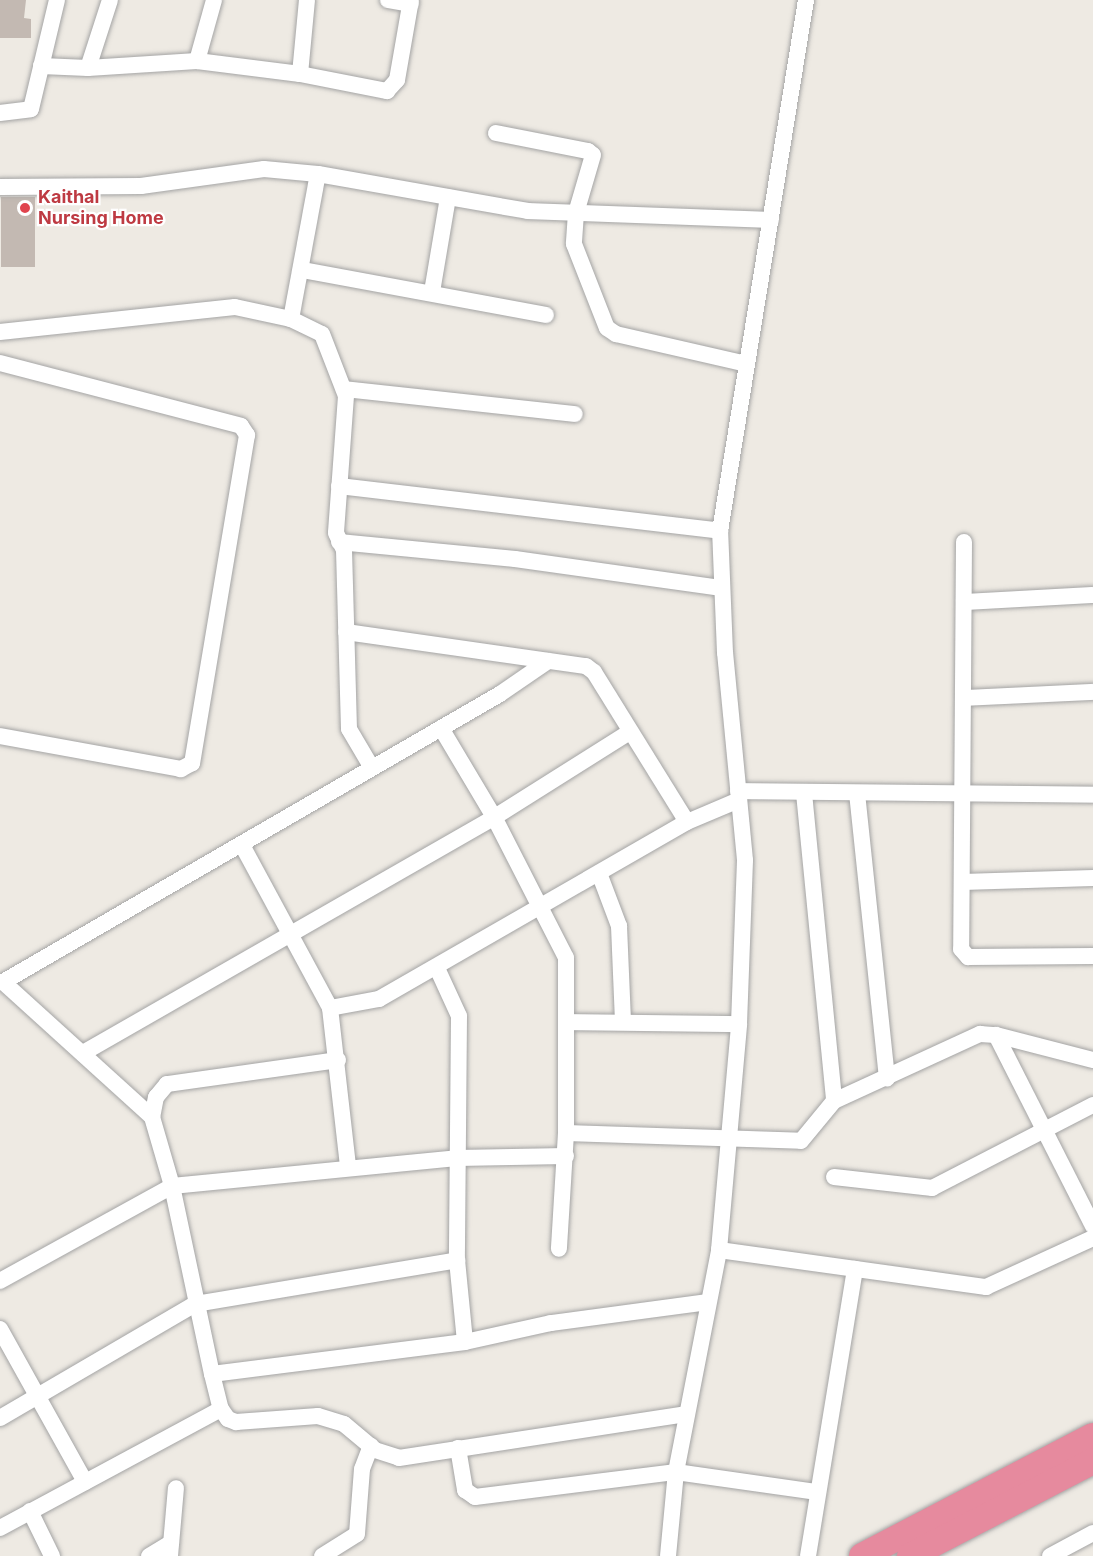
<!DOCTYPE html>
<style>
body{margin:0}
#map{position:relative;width:1093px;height:1556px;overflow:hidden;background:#eeeae3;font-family:Inter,sans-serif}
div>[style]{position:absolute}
.building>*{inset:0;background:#c3b9b2;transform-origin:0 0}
.roads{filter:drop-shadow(0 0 2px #a4a4a4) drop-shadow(0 0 2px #a4a4a4)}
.minor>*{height:16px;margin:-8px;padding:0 8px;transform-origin:8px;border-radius:8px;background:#fff}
.highway>*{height:26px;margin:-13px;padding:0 13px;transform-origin:13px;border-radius:13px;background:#e68a9e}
.dots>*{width:16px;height:16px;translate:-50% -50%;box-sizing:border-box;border:3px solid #fff;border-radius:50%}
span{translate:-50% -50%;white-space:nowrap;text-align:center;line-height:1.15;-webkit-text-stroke:4.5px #fff;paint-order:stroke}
.health-label{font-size:18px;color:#be3a42;font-weight:700}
.left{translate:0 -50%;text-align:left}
</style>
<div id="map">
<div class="building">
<i style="clip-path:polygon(0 0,26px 0,24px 18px,31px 19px,31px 38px,0 38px)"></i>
<i style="left:1px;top:197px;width:34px;height:70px"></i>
</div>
<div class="roads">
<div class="minor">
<i style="left:388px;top:0;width:23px;rotate:10deg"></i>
<i style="left:197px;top:61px;width:63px;rotate:-74.4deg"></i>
<i style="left:41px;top:66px;width:47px;rotate:2.4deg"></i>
<i style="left:88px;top:68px;width:109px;rotate:-3.7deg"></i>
<i style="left:197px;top:61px;width:104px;rotate:7.2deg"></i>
<i style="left:300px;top:74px;width:89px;rotate:11.1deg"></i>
<i style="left:387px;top:91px;width:15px;rotate:-48deg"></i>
<i style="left:397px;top:80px;width:81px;rotate:-80.1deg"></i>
<i style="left:88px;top:68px;width:71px;rotate:-72.1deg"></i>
<i style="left:300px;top:74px;width:74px;rotate:-84.6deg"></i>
<i style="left:0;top:113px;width:31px;rotate:-7deg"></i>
<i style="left:31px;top:109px;width:112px;rotate:-76.6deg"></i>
<i style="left:496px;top:133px;width:94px;rotate:11.1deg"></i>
<i style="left:588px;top:151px;width:6px;rotate:39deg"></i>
<i style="left:593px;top:155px;width:60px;rotate:106.3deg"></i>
<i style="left:576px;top:213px;width:31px;rotate:94deg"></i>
<i style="left:574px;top:244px;width:90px;rotate:68.6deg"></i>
<i style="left:607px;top:328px;width:11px;rotate:34deg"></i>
<i style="left:616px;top:334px;width:134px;rotate:12.9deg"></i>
<i style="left:0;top:187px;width:141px;rotate:-0.4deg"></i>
<i style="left:141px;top:186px;width:124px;rotate:-7.9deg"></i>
<i style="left:264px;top:169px;width:54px;rotate:5.3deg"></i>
<i style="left:318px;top:174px;width:213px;rotate:10deg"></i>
<i style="left:528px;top:211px;width:243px;rotate:2.1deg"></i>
<i style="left:303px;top:270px;width:247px;rotate:10.5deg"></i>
<i style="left:432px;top:292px;width:96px;rotate:-80.4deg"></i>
<i style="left:291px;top:319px;width:147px;rotate:-79.5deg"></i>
<i style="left:0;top:332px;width:236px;rotate:-6.1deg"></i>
<i style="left:235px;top:307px;width:57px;rotate:12.1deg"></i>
<i style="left:291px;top:319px;width:34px;rotate:26deg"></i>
<i style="left:322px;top:334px;width:66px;rotate:68.8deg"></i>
<i style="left:346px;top:396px;width:137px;rotate:94.2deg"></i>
<i style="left:336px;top:533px;width:19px;rotate:65deg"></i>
<i style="left:344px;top:550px;width:179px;rotate:88.4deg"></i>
<i style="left:349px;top:729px;width:45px;rotate:59.5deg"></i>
<i style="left:0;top:363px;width:249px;rotate:14.6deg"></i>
<i style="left:241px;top:426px;width:11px;rotate:56deg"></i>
<i style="left:247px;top:435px;width:333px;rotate:99.5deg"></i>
<i style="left:192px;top:763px;width:13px;rotate:151deg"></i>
<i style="left:181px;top:769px;width:184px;rotate:-169.7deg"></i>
<i style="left:344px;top:389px;width:232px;rotate:6.2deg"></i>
<i style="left:339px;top:486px;width:384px;rotate:6.7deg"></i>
<i style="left:339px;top:542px;width:177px;rotate:5.5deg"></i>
<i style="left:515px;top:559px;width:209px;rotate:8deg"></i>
<i style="left:964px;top:542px;width:407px;rotate:90.4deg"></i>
<i style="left:961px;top:949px;width:11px;rotate:49deg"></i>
<i style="left:968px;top:957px;width:125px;rotate:-0.5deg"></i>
<i style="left:964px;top:602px;width:129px;rotate:-3.1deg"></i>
<i style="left:346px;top:632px;width:242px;rotate:8.1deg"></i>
<i style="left:586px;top:666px;width:10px;rotate:37deg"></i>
<i style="left:594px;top:672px;width:176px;rotate:58.2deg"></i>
<i style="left:964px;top:698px;width:129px;rotate:-2.7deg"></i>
<i style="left:441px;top:728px;width:104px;rotate:59.2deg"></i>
<i style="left:494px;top:817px;width:158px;rotate:62.9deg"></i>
<i style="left:566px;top:958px;width:175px;rotate:90deg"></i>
<i style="left:566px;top:1133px;width:116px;rotate:93.5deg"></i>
<i style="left:738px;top:791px;width:355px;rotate:0.6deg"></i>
<i style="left:804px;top:793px;width:309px;rotate:84.4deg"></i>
<i style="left:857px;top:793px;width:287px;rotate:84deg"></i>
<i style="left:242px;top:845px;width:185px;rotate:61.6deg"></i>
<i style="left:330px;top:1008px;width:160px;rotate:83.5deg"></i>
<i style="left:599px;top:873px;width:57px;rotate:69.3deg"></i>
<i style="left:619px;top:926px;width:95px;rotate:87.6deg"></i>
<i style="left:962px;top:882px;width:131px;rotate:-1.7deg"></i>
<i style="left:437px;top:968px;width:53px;rotate:65.4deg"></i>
<i style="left:459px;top:1016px;width:244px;rotate:90.5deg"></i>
<i style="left:457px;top:1260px;width:82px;rotate:84.4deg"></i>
<i style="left:330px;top:1008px;width:50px;rotate:-10.4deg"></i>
<i style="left:379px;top:999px;width:355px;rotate:-29.9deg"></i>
<i style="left:687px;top:822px;width:56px;rotate:-22.9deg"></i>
<i style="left:568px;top:1022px;width:171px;rotate:0.7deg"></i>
<i style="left:996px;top:1035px;width:214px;rotate:63.1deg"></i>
<i style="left:83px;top:1053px;width:469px;rotate:-29.8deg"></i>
<i style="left:490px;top:820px;width:165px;rotate:-32.2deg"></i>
<i style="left:338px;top:1060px;width:173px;rotate:172deg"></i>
<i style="left:167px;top:1084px;width:17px;rotate:130deg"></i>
<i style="left:156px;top:1097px;width:20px;rotate:101deg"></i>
<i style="left:152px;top:1117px;width:72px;rotate:73.8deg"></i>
<i style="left:172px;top:1186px;width:192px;rotate:78deg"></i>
<i style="left:212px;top:1374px;width:36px;rotate:76deg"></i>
<i style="left:221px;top:1409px;width:12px;rotate:55deg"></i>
<i style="left:228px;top:1419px;width:9px;rotate:21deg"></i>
<i style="left:236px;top:1422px;width:82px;rotate:-4.2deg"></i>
<i style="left:318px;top:1416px;width:27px;rotate:17deg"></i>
<i style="left:344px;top:1424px;width:40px;rotate:40deg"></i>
<i style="left:375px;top:1450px;width:25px;rotate:18deg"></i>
<i style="left:399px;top:1458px;width:290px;rotate:-8.7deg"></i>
<i style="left:152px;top:1117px;width:201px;rotate:-137.8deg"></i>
<i style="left:3px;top:982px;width:574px;rotate:-30.09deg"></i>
<i style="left:500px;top:694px;width:58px;rotate:-34.5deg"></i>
<i style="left:566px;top:1133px;width:235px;rotate:1.9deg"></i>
<i style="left:801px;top:1141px;width:52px;rotate:-50.5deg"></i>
<i style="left:834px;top:1101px;width:161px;rotate:-24.7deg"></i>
<i style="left:980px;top:1034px;width:16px;rotate:4deg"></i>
<i style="left:996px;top:1035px;width:100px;rotate:14.5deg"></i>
<i style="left:834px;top:1177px;width:99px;rotate:6.4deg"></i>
<i style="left:932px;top:1188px;width:181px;rotate:-27.3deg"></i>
<i style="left:719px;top:1250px;width:270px;rotate:7.9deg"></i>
<i style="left:986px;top:1287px;width:118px;rotate:-24.6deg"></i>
<i style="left:0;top:1281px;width:196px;rotate:-28.9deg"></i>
<i style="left:172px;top:1186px;width:286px;rotate:-5.6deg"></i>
<i style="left:457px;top:1158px;width:109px;rotate:-1.1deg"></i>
<i style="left:0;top:1329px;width:175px;rotate:60.9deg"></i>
<i style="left:212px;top:1374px;width:255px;rotate:-7.2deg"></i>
<i style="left:465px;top:1342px;width:88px;rotate:-12.5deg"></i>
<i style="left:551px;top:1323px;width:158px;rotate:-7.6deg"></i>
<i style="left:0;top:1418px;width:226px;rotate:-30.3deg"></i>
<i style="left:195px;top:1304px;width:266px;rotate:-9.5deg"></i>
<i style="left:458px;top:1448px;width:43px;rotate:80.5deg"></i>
<i style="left:465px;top:1490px;width:12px;rotate:35deg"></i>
<i style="left:475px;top:1497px;width:203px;rotate:-7.1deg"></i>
<i style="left:676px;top:1472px;width:141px;rotate:8.1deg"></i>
<i style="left:30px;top:1511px;width:50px;rotate:63.9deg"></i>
<i style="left:0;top:1528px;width:251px;rotate:-28.3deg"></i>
<i style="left:149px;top:1556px;width:26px;rotate:-31deg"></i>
<i style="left:170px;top:1556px;width:68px;rotate:-85deg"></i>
<i style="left:322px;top:1556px;width:41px;rotate:-32.2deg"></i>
<i style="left:357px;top:1534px;width:65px;rotate:-85.6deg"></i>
<i style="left:362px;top:1469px;width:25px;rotate:-69deg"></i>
<i style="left:668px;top:1556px;width:84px;rotate:-84.6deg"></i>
<i style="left:676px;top:1472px;width:226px;rotate:-79deg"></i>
<i style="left:719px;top:1250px;width:227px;rotate:-84.9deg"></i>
<i style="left:739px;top:1024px;width:164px;rotate:-87.9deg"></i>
<i style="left:745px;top:860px;width:208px;rotate:-95.5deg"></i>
<i style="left:725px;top:653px;width:122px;rotate:-92.3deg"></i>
<i style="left:720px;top:531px;width:538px;rotate:-80.8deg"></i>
<i style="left:808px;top:1556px;width:291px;rotate:-80.7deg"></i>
<i style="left:1050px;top:1556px;width:49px;rotate:-28.1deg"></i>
</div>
<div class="highway">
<i style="left:862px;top:1556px;width:260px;rotate:-27.5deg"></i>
<i style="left:910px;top:1556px;width:206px;rotate:-27.4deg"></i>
</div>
</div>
<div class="dots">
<i style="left:25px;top:208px;background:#e0444e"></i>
</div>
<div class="health-label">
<span class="left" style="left:38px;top:208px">Kaithal<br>Nursing Home</span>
</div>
</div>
